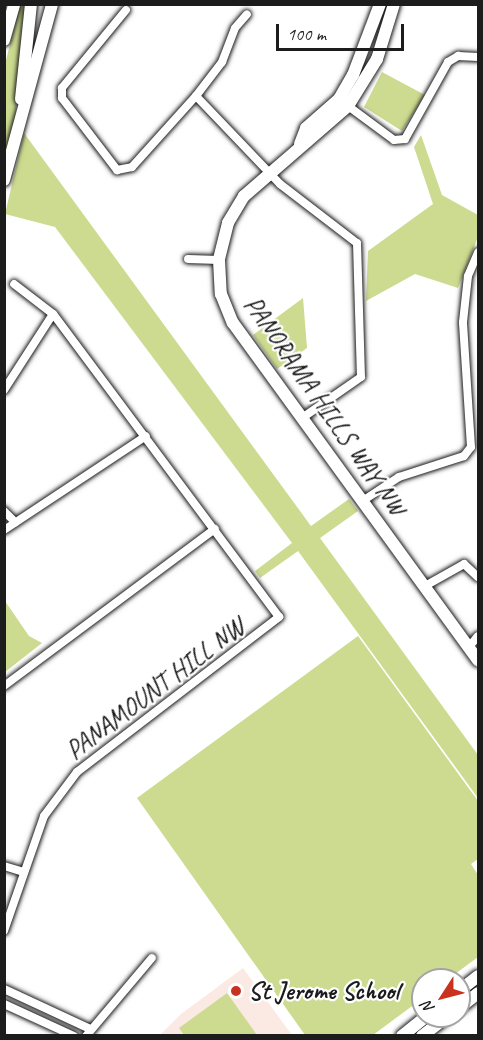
<!DOCTYPE html>
<html>
<head>
<meta charset="utf-8">
<style>
	body { margin:0 }
	#map { position:relative; width:483px; height:1040px; overflow:hidden; background:#fff; font-family:Caveat,sans-serif }
	div>[style] { position:absolute }
	.built>* { inset:0; background:#fbeae4 }
	.green>* { inset:0; background:#ccdb8f }
	.roads { filter:drop-shadow(0 0 2px #1c1c1c) drop-shadow(0 0 2px #1c1c1c) }
	.street>* { height:8px; margin:-4px; padding:0 4px; transform-origin:4px; border-radius:4px; background:#fff }
	.secondary>* { height:12px; margin:-6px; padding:0 6px; transform-origin:6px; border-radius:6px; background:#fff }
	.dots>* { width:16px; height:16px; translate:-50% -50%; box-sizing:border-box; border:3px solid #fff; border-radius:50% }
	span { translate:-50% -50%; white-space:nowrap; text-align:center; line-height:1.15; -webkit-text-stroke:4.5px #fff; paint-order:stroke }
	.street-label { font-size:26px; color:#1c1c1c }
	.poi-label { font-size:26px; color:#1c1c1c; font-weight:700 }
	.left { translate:0 -50%; text-align:left }
	.frame { position:absolute; inset:0; border:6px solid #1c1c1c; pointer-events:none }
	.north { position:absolute; left:411px; top:968px; width:60px; height:60px; box-sizing:border-box; background:#fff; border:2px solid #a4a4a4; border-radius:50%; rotate:234deg; font-size:16px; font-weight:700; line-height:24px; text-align:center; color:#1c1c1c }
	.north::after { content:''; display:block; margin:auto; width:21px; height:27px; background:#c8321e; clip-path:polygon(50% 0,100% 100%,50% 72%,0 100%) }
	.scale { position:absolute; left:276px; top:24px; width:128px; height:27px; box-sizing:border-box; border:3px solid #1c1c1c; border-top:0; padding-left:8px; font-size:18px; line-height:21px; white-space:nowrap; color:#1c1c1c; -webkit-text-stroke:4px #fff; paint-order:stroke }
</style>
</head>
<body>
<div id="map">
	<div class="built">
		<i style="clip-path:polygon(243px 968px,292px 1035px,159px 1036px,181px 1014px)"></i>
	</div>
	<div class="green">
		<i style="clip-path:polygon(20px 5px,26px 5px,14px 129px,5px 163px,5px 64px)"></i>
		<i style="clip-path:polygon(382px 72px,425px 95px,402px 131px,364px 107px)"></i>
		<i style="clip-path:polygon(24px 133px,311px 526px,349px 499px,358px 511px,320px 538px,478px 755px,478px 798px,298px 551px,260px 578px,255px 571px,292px 543px,55px 227px,5px 214px)"></i>
		<i style="clip-path:polygon(421px 135px,442px 195px,478px 215px,478px 237px,458px 288px,415px 274px,366px 301px,368px 251px,433px 204px,414px 147px)"></i>
		<i style="clip-path:polygon(303px 298px,307px 348px,277px 369px,253px 335px)"></i>
		<i style="clip-path:polygon(5px 601px,29px 636px,42px 643px,5px 672px)"></i>
		<i style="clip-path:polygon(358px 636px,478px 801px,478px 859px,471px 864px,478px 875px,478px 957px,447px 980px,423px 980px,423px 998px,373px 1035px,305px 1035px,137px 798px)"></i>
		<i style="clip-path:polygon(227px 993px,257px 1035px,184px 1035px,179px 1028px)"></i>
	</div>
	<div class="roads">
		<div class="street">
			<i style="left:126px;top:10px;width:101px;rotate:129.4deg"></i>
			<i style="left:62px;top:88px;width:10px;rotate:90deg"></i>
			<i style="left:62px;top:98px;width:91px;rotate:52.6deg"></i>
			<i style="left:117px;top:170px;width:15px;rotate:-11deg"></i>
			<i style="left:132px;top:167px;width:96px;rotate:-48deg"></i>
			<i style="left:196px;top:96px;width:43px;rotate:-52.6deg"></i>
			<i style="left:222px;top:62px;width:36px;rotate:-69deg"></i>
			<i style="left:235px;top:28px;width:18px;rotate:-49deg"></i>
			<i style="left:196px;top:96px;width:122px;rotate:46.3deg"></i>
			<i style="left:280px;top:184px;width:97px;rotate:37.5deg"></i>
			<i style="left:357px;top:243px;width:134px;rotate:88.3deg"></i>
			<i style="left:361px;top:377px;width:72px;rotate:145.2deg"></i>
			<i style="left:344px;top:103px;width:62px;rotate:36.5deg"></i>
			<i style="left:394px;top:140px;width:11px;rotate:-5deg"></i>
			<i style="left:405px;top:139px;width:88px;rotate:-60.8deg"></i>
			<i style="left:448px;top:62px;width:12px;rotate:-31deg"></i>
			<i style="left:458px;top:56px;width:20px;rotate:3deg"></i>
			<i style="left:188px;top:259px;width:31px;rotate:2deg"></i>
			<i style="left:4px;top:390px;width:90px;rotate:-57.2deg"></i>
			<i style="left:364px;top:500px;width:42px;rotate:-33.3deg"></i>
			<i style="left:399px;top:477px;width:68px;rotate:-17.9deg"></i>
			<i style="left:464px;top:456px;width:11px;rotate:-52deg"></i>
			<i style="left:471px;top:447px;width:125px;rotate:-93.7deg"></i>
			<i style="left:463px;top:322px;width:46px;rotate:-83.8deg"></i>
			<i style="left:468px;top:276px;width:26px;rotate:-67deg"></i>
			<i style="left:4px;top:511px;width:16px;rotate:45deg"></i>
			<i style="left:4px;top:530px;width:170px;rotate:-33.5deg"></i>
			<i style="left:425px;top:586px;width:45px;rotate:-29.4deg"></i>
			<i style="left:464px;top:564px;width:19px;rotate:43deg"></i>
			<i style="left:469px;top:647px;width:14px;rotate:-51deg"></i>
			<i style="left:4px;top:686px;width:263px;rotate:-36.7deg"></i>
			<i style="left:4px;top:866px;width:21px;rotate:17deg"></i>
			<i style="left:4px;top:931px;width:122px;rotate:-70.8deg"></i>
			<i style="left:44px;top:816px;width:55px;rotate:-53.1deg"></i>
			<i style="left:77px;top:772px;width:255px;rotate:-37.5deg"></i>
			<i style="left:279px;top:617px;width:378px;rotate:-126.7deg"></i>
			<i style="left:53px;top:314px;width:49px;rotate:-142.4deg"></i>
			<i style="left:4px;top:989px;width:95px;rotate:24.9deg"></i>
			<i style="left:4px;top:1004px;width:77px;rotate:24.6deg"></i>
			<i style="left:86px;top:1036px;width:102px;rotate:-49.8deg"></i>
		</div>
		<div class="secondary">
			<i style="left:394px;top:4px;width:58px;rotate:107.2deg"></i>
			<i style="left:377px;top:59px;width:55px;rotate:121.7deg"></i>
			<i style="left:348px;top:106px;width:138px;rotate:139.1deg"></i>
			<i style="left:244px;top:196px;width:31px;rotate:121deg"></i>
			<i style="left:228px;top:223px;width:38px;rotate:104deg"></i>
			<i style="left:219px;top:260px;width:34px;rotate:87deg"></i>
			<i style="left:221px;top:294px;width:31px;rotate:68deg"></i>
			<i style="left:233px;top:323px;width:417px;rotate:54deg"></i>
			<i style="left:4px;top:40px;width:37px;rotate:-74deg"></i>
			<i style="left:21px;top:99px;width:96px;rotate:-84deg"></i>
			<i style="left:300px;top:144px;width:17px;rotate:-69deg"></i>
			<i style="left:306px;top:128px;width:44px;rotate:-41.3deg"></i>
			<i style="left:339px;top:99px;width:28px;rotate:-60deg"></i>
			<i style="left:353px;top:75px;width:76px;rotate:-69.2deg"></i>
			<i style="left:4px;top:180px;width:182px;rotate:-74.7deg"></i>
			<i style="left:459px;top:991px;width:24px;rotate:-38deg"></i>
			<i style="left:459px;top:1008px;width:24px;rotate:-38deg"></i>
			<i style="left:402px;top:1036px;width:32px;rotate:-39deg"></i>
			<i style="left:422px;top:1036px;width:33px;rotate:-38deg"></i>
		</div>
	</div>
	<div class="dots">
		<i style="left:236px;top:991px;background:#c8321e"></i>
	</div>
	<div class="street-label">
		<span style="left:325px;top:406px;rotate:55deg">PANORAMA HILLS WAY NW</span>
		<span style="left:155px;top:689px;rotate:-37deg">PANAMOUNT HILL NW</span>
	</div>
	<div class="poi-label">
		<span class="left" style="left:248px;top:991px">St Jerome School</span>
	</div>
	<div class="frame"></div>
	<div class="north">N</div>
	<div class="scale">100 m</div>
</div>
</body>
</html>
